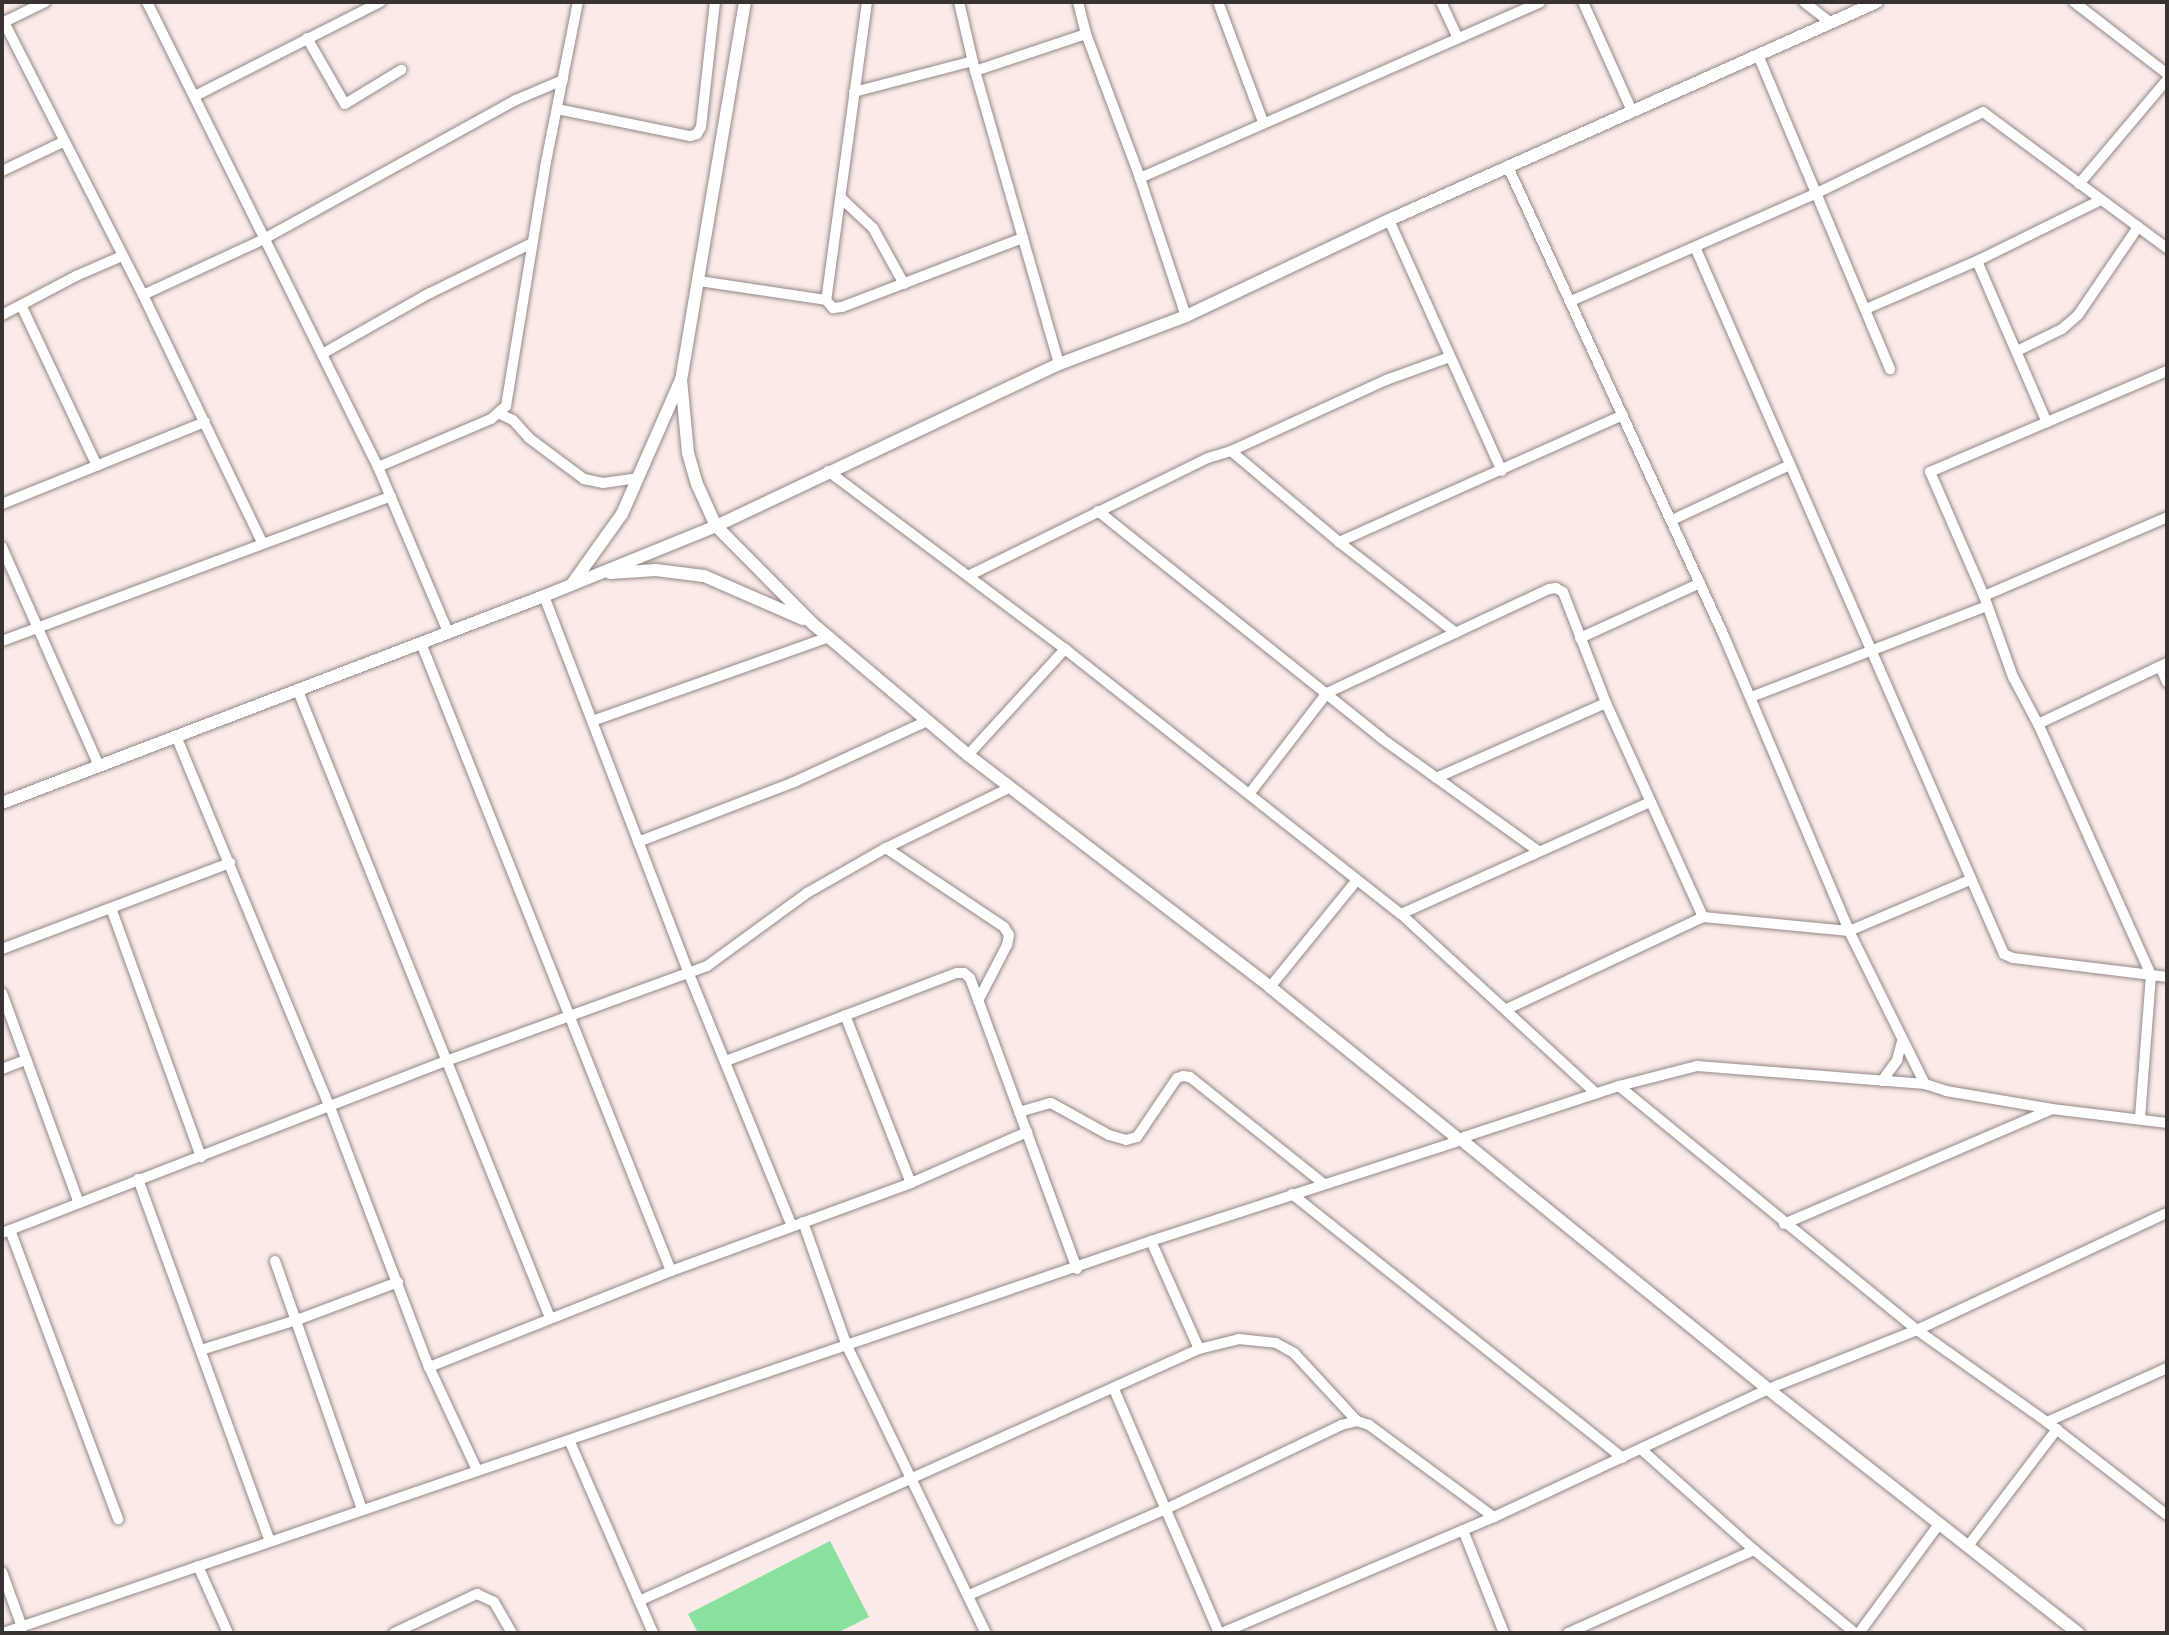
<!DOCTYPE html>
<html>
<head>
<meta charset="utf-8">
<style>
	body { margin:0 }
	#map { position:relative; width:2169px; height:1635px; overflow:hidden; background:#faeae8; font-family:"Fira Sans Condensed",sans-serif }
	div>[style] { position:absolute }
	.green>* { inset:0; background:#8ae09d }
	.roads { filter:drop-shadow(0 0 2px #958785) drop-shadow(0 0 2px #958785) }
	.minor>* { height:10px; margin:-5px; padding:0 5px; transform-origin:5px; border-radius:5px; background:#fff }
	.tertiary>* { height:12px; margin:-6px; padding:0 6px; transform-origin:6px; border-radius:6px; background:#fff }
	span { translate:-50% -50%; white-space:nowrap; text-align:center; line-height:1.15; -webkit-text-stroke:7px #fff; paint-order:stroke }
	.frame { position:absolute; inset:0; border:4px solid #383231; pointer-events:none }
</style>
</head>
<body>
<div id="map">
	<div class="green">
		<i style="clip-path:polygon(830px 1541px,869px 1617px,837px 1633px,698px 1633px,688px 1614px)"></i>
	</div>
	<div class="roads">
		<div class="minor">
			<i style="left:147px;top:2px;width:519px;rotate:63.58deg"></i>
			<i style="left:378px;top:467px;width:179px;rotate:67deg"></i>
			<i style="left:867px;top:2px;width:301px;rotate:97.8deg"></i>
			<i style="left:826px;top:300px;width:11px;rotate:49deg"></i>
			<i style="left:833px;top:308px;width:9px;rotate:-6deg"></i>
			<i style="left:842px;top:307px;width:194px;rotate:-20.9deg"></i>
			<i style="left:959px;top:2px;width:71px;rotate:76.9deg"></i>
			<i style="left:975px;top:71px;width:305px;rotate:74deg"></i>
			<i style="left:1078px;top:2px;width:33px;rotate:76deg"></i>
			<i style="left:1086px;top:34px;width:154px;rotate:69.4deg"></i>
			<i style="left:1140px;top:178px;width:145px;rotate:71.6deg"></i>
			<i style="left:1218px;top:2px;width:128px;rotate:69.4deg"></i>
			<i style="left:1441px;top:2px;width:38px;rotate:65deg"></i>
			<i style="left:1583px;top:2px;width:120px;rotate:65.8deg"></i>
			<i style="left:1804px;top:2px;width:34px;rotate:38deg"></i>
			<i style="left:2074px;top:2px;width:118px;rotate:37.7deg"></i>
			<i style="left:4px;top:22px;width:306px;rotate:63deg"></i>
			<i style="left:143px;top:295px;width:274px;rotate:64.3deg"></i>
			<i style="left:2px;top:23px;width:48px;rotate:-26deg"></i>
			<i style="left:307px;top:38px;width:76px;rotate:60.1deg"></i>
			<i style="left:345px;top:104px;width:66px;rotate:-31.3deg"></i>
			<i style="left:1758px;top:55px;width:341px;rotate:67.2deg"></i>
			<i style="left:975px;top:71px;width:117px;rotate:-18.4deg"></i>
			<i style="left:854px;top:92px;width:123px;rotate:-14.6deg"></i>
			<i style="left:195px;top:96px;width:208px;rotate:-26.9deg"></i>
			<i style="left:557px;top:109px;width:136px;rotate:11.5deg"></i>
			<i style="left:690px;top:136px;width:7px;rotate:-16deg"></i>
			<i style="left:697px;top:134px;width:8px;rotate:-60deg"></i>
			<i style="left:701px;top:127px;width:126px;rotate:-83.6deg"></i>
			<i style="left:1508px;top:167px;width:516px;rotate:65.27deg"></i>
			<i style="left:1724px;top:636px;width:320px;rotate:67deg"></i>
			<i style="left:1849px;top:931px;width:171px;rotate:63.6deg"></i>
			<i style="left:2px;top:171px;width:68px;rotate:-25.4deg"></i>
			<i style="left:1140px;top:178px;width:437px;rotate:-23.7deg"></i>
			<i style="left:2079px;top:184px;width:136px;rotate:-49.8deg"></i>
			<i style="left:841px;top:198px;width:44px;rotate:43.2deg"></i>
			<i style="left:873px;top:228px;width:64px;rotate:61deg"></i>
			<i style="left:1389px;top:220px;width:275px;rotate:65.8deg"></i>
			<i style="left:1695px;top:247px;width:772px;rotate:66.39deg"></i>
			<i style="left:2004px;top:954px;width:10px;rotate:24deg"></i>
			<i style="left:2013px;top:958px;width:155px;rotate:7deg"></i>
			<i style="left:1977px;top:261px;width:176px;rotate:66.6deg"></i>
			<i style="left:699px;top:281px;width:128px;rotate:8.5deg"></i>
			<i style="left:143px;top:295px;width:133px;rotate:-24.8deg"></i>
			<i style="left:264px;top:239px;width:288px;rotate:-28.9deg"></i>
			<i style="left:516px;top:100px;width:51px;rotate:-23.1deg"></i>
			<i style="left:1571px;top:301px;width:269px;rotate:-23.7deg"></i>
			<i style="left:1817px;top:193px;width:185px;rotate:-26deg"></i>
			<i style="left:1983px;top:112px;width:229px;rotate:36.5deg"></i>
			<i style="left:21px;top:305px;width:178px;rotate:64.7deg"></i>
			<i style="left:1866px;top:309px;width:121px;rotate:-23.4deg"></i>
			<i style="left:1977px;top:261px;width:138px;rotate:-26.2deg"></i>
			<i style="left:2px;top:315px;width:84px;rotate:-27.8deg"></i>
			<i style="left:76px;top:276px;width:50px;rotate:-23.5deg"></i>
			<i style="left:2017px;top:351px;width:50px;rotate:-26.1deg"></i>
			<i style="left:2062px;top:329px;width:21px;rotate:-41deg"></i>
			<i style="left:2078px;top:315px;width:107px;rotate:-55.7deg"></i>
			<i style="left:322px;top:354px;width:124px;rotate:-29.5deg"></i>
			<i style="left:430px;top:293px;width:114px;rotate:-26.1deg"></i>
			<i style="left:500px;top:414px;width:14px;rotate:25deg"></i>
			<i style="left:513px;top:420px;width:24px;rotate:48deg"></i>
			<i style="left:529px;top:438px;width:69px;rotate:36.7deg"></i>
			<i style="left:584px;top:479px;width:19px;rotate:12deg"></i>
			<i style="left:603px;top:483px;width:35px;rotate:-8deg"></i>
			<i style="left:1231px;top:451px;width:141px;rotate:40.1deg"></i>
			<i style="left:1339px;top:542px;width:148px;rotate:37.9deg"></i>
			<i style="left:378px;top:467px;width:123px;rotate:-23deg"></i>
			<i style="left:491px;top:419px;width:20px;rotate:-41deg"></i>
			<i style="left:506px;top:406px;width:242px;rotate:-80.7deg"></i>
			<i style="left:545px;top:167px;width:168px;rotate:-78.7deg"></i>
			<i style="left:828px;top:471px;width:296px;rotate:36.9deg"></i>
			<i style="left:1065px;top:649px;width:428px;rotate:38.3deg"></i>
			<i style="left:1401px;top:914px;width:265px;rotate:42.6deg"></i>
			<i style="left:2px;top:504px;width:219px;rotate:-22deg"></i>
			<i style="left:1098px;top:511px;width:363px;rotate:38.7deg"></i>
			<i style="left:1381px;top:738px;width:193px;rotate:35.7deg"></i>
			<i style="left:1672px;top:520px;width:130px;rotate:-25deg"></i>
			<i style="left:1339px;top:542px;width:311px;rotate:-24.1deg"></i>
			<i style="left:2px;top:547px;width:240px;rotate:66.1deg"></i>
			<i style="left:968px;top:576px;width:267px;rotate:-26.2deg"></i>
			<i style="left:1208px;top:458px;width:24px;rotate:-17deg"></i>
			<i style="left:1231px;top:451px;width:170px;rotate:-24.6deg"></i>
			<i style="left:1386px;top:380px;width:68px;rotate:-19.8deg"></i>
			<i style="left:544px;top:596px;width:405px;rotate:69deg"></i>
			<i style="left:689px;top:974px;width:272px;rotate:67.8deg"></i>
			<i style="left:1984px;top:596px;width:199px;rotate:-23.3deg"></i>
			<i style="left:1580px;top:638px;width:132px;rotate:-24.6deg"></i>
			<i style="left:2px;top:641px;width:415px;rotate:-20.4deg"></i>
			<i style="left:421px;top:643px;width:676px;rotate:68.29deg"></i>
			<i style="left:2160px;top:667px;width:17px;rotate:65deg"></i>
			<i style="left:298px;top:691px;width:676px;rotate:68.1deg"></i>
			<i style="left:1751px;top:697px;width:253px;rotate:-21.1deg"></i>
			<i style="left:592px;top:721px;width:251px;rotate:-19.5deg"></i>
			<i style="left:2038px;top:724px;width:143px;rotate:-25.3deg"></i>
			<i style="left:176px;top:736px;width:402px;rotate:67.5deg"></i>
			<i style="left:330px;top:1107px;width:278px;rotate:69.2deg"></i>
			<i style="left:429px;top:1367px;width:114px;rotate:65deg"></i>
			<i style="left:968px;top:755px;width:144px;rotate:-47.5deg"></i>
			<i style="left:1436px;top:778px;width:186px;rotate:-23.8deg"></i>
			<i style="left:1250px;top:793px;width:126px;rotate:-52.4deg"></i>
			<i style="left:1327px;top:693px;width:245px;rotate:-25.1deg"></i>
			<i style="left:1549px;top:589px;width:7px;rotate:-8deg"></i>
			<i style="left:1556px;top:588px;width:8px;rotate:30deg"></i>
			<i style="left:1563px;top:592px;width:119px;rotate:68.8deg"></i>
			<i style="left:1606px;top:703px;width:235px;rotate:65.6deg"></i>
			<i style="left:638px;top:842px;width:167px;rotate:-21deg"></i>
			<i style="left:794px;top:782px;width:146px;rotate:-24.6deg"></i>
			<i style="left:886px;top:848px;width:142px;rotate:33.8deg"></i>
			<i style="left:1004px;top:927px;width:9px;rotate:58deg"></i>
			<i style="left:1009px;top:935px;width:10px;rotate:101deg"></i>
			<i style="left:1007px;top:945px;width:63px;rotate:117.4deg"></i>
			<i style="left:111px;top:908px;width:265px;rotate:70.1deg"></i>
			<i style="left:1401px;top:914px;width:273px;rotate:-24.2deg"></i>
			<i style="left:2px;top:949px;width:244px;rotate:-20.7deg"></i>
			<i style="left:1270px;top:987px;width:138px;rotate:-50.9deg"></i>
			<i style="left:2px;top:993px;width:221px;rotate:69.9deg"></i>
			<i style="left:1507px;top:1009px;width:217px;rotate:-25.1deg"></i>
			<i style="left:1703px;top:917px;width:147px;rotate:5.5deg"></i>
			<i style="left:1849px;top:931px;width:131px;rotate:-22.9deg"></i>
			<i style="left:845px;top:1015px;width:180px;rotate:68.6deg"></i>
			<i style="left:726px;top:1061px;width:247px;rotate:-20.9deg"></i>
			<i style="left:957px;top:973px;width:7px"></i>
			<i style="left:964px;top:973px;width:8px;rotate:40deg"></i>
			<i style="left:970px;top:978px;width:310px;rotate:69.8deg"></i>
			<i style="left:2px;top:1069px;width:26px;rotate:-21deg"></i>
			<i style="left:1882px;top:1081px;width:26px;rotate:-54deg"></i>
			<i style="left:1897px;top:1060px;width:20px;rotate:-75deg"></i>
			<i style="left:1619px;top:1086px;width:385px;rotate:39.3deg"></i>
			<i style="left:1917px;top:1330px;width:159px;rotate:35.3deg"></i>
			<i style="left:2047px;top:1422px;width:152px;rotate:37.8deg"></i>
			<i style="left:1019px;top:1112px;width:33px;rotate:-16deg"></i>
			<i style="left:1051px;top:1103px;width:66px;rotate:28.9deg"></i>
			<i style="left:1109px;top:1135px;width:18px;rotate:16deg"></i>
			<i style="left:1126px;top:1140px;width:11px;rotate:-15deg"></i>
			<i style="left:1137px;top:1137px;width:71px;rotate:-55.9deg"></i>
			<i style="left:1177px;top:1078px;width:6px;rotate:-18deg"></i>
			<i style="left:1183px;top:1076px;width:7px;rotate:8deg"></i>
			<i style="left:1190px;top:1077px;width:171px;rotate:38.6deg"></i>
			<i style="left:2140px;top:1118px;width:143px;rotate:-85.6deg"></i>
			<i style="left:2151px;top:975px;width:275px;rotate:-114.2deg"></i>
			<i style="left:2038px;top:724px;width:53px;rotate:-118deg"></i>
			<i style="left:2013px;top:677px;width:86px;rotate:-109.7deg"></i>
			<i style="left:1984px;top:596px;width:135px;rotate:-113.5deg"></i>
			<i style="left:1930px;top:472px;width:258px;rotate:-23.1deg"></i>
			<i style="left:1464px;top:1137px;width:163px;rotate:-18.2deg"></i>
			<i style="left:1619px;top:1086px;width:81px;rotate:-14.4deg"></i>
			<i style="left:1697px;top:1066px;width:229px;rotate:4.5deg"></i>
			<i style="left:1925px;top:1084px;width:22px;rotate:18deg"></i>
			<i style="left:1946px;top:1091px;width:108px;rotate:9.6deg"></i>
			<i style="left:2052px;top:1109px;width:116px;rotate:6.9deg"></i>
			<i style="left:138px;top:1179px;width:385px;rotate:70deg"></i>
			<i style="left:1292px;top:1194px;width:423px;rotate:38.6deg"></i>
			<i style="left:803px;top:1222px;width:132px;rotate:70.5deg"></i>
			<i style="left:847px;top:1346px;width:319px;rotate:64.2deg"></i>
			<i style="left:1784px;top:1224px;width:289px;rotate:-23.2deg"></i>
			<i style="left:10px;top:1230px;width:309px;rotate:69.5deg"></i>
			<i style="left:2px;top:1233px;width:476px;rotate:-21.2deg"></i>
			<i style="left:446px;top:1061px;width:278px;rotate:-20deg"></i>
			<i style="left:707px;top:966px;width:124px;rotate:-36.1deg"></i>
			<i style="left:807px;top:893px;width:91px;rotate:-29.7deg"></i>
			<i style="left:886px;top:848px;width:139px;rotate:-26deg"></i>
			<i style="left:1151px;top:1241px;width:118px;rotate:66deg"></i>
			<i style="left:275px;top:1261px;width:263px;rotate:70.7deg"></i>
			<i style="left:201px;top:1350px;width:101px;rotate:-17.4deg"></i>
			<i style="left:297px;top:1320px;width:108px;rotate:-20.6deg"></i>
			<i style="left:429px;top:1367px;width:260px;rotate:-21.6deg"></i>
			<i style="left:671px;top:1271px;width:256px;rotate:-20.1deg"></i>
			<i style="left:911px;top:1183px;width:127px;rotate:-23.7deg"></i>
			<i style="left:1114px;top:1389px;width:266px;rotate:66.7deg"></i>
			<i style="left:2047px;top:1422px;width:132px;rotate:-24.2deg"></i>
			<i style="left:570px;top:1442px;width:208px;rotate:66.5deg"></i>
			<i style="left:1641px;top:1449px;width:152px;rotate:41.8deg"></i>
			<i style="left:1754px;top:1550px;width:131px;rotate:39.4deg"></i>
			<i style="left:1463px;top:1530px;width:111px;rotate:68.3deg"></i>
			<i style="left:1968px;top:1546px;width:147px;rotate:-52.7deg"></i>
			<i style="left:198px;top:1566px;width:73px;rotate:65.9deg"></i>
			<i style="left:2px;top:1572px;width:59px;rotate:70deg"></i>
			<i style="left:969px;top:1595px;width:215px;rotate:-23.6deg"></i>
			<i style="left:1166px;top:1509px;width:194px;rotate:-25.6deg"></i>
			<i style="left:1341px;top:1425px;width:16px;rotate:-14deg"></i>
			<i style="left:639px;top:1601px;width:614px;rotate:-24.23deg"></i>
			<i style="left:1199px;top:1349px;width:41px;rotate:-14deg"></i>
			<i style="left:1239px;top:1339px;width:37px;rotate:6deg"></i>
			<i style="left:1276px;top:1343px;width:21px;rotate:29deg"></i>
			<i style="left:1294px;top:1353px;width:93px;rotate:47.2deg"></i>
			<i style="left:1357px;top:1421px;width:13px;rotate:18deg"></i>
			<i style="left:1369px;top:1425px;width:155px;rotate:36.4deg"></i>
			<i style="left:3px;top:1633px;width:1213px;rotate:-18.85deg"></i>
			<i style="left:1151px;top:1241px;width:321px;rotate:-18deg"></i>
			<i style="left:394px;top:1633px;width:92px;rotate:-25.2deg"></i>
			<i style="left:477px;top:1594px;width:19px;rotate:25deg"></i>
			<i style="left:494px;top:1602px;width:36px;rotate:60deg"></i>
			<i style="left:1222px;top:1633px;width:296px;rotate:-23.1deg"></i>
			<i style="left:1494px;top:1517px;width:302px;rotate:-25deg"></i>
			<i style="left:1768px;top:1389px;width:160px;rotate:-21.6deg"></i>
			<i style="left:1917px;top:1330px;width:276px;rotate:-25.1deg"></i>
			<i style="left:1568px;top:1633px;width:204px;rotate:-24deg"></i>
			<i style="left:1859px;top:1633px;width:135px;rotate:-53.7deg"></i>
		</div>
		<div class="tertiary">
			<i style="left:745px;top:2px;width:382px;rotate:99.6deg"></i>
			<i style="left:681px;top:379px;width:74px;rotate:84.6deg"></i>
			<i style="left:688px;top:453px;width:32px;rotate:74deg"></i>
			<i style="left:697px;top:484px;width:46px;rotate:65.7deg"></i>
			<i style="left:716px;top:526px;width:138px;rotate:45.3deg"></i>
			<i style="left:813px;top:624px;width:203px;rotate:40.2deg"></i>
			<i style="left:968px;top:755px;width:381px;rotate:37.5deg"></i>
			<i style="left:1270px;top:987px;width:239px;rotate:38.9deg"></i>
			<i style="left:610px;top:573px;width:46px;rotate:-3.7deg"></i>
			<i style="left:656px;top:570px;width:48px;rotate:7.1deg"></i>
			<i style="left:704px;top:576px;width:108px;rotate:23.5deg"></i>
			<i style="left:572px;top:584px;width:86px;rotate:-54.5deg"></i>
			<i style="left:622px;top:514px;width:144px;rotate:-66.3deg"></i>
			<i style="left:2px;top:803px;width:580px;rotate:-20.9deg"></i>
			<i style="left:544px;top:596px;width:186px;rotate:-22.1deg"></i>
			<i style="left:716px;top:526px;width:379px;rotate:-25.3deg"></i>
			<i style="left:1059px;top:364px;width:136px;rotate:-20.7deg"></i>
			<i style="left:1186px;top:316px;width:225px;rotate:-25.3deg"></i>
			<i style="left:1389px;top:220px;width:534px;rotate:-24.07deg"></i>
			<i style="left:1464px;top:1142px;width:392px;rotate:39.1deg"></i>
			<i style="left:1768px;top:1389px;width:395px;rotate:38.2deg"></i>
		</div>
	</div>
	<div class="frame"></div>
</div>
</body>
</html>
